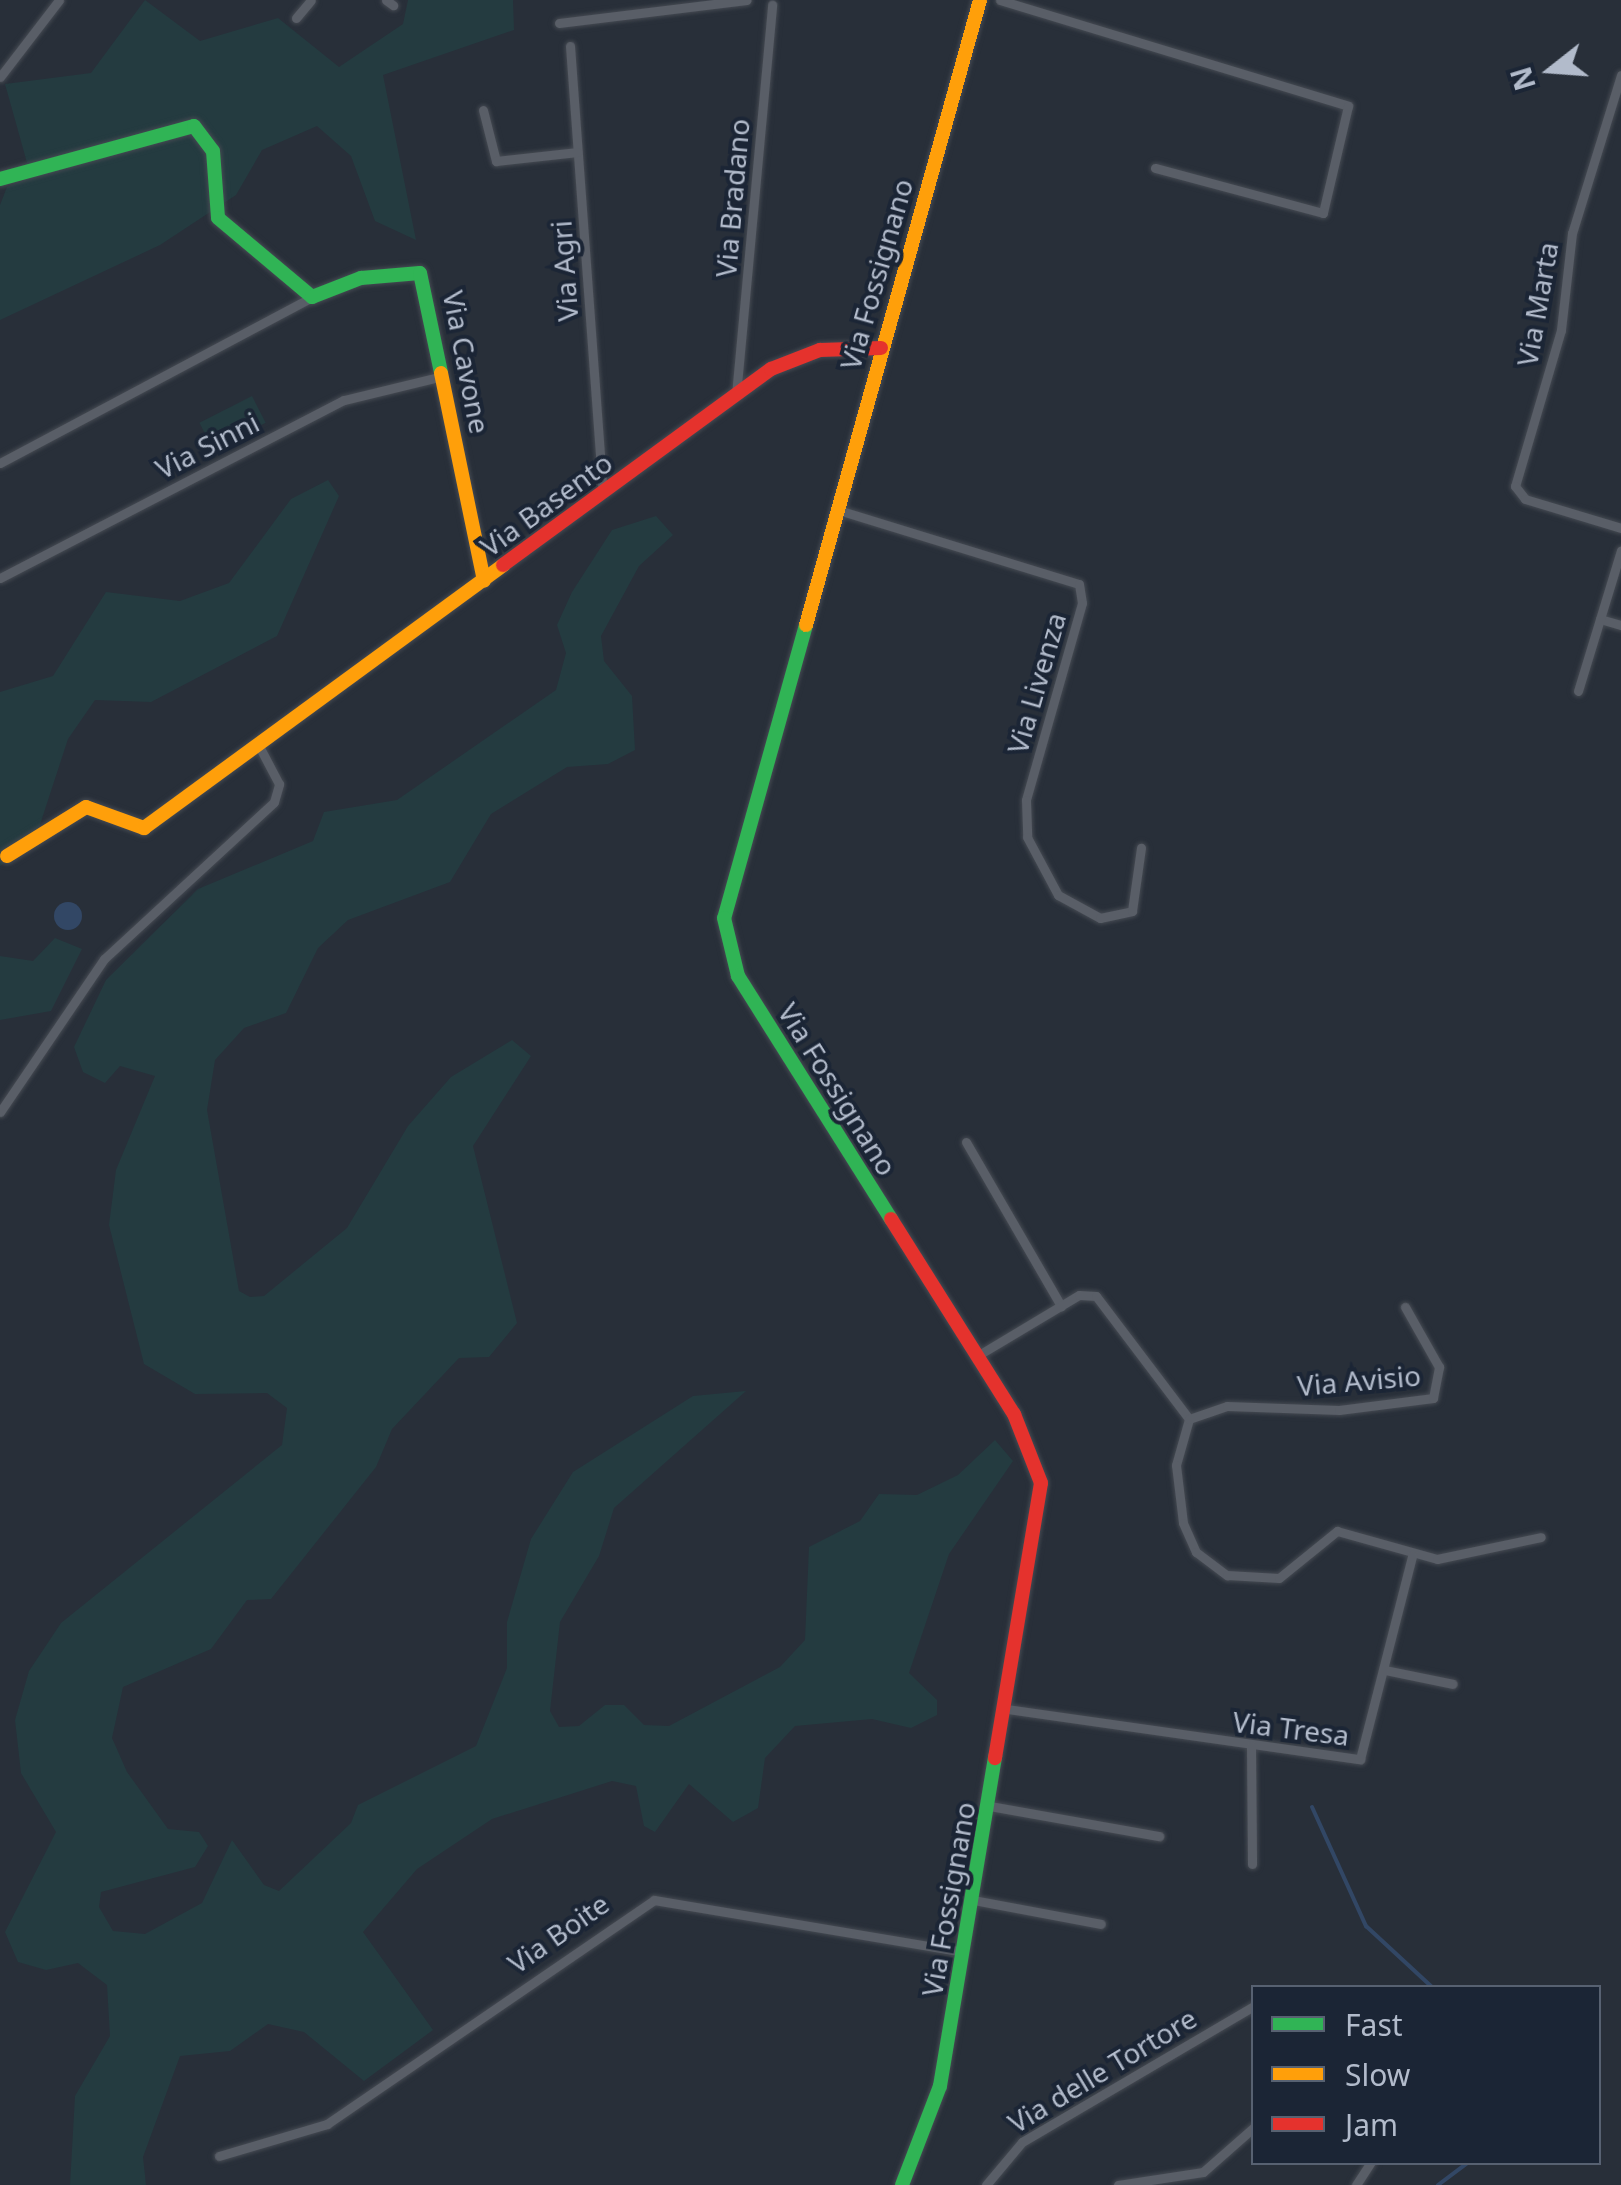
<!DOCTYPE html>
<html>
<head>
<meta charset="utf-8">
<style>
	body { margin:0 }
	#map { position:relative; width:1621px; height:2185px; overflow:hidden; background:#282f39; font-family:"Noto Sans",sans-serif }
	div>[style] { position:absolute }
	.green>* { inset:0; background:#243b40; transform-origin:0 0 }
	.water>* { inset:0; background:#324765 }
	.round { border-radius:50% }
	.stream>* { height:4px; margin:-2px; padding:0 2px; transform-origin:2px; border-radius:2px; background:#324765 }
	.roads { filter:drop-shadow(0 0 2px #454a52) drop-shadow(0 0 2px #454a52) }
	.street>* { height:9px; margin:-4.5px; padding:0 4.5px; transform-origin:4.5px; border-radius:4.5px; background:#595e67 }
	.fast>* { height:14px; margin:-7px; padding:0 7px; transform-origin:7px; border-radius:7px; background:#30b455 }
	.slow>* { height:14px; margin:-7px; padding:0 7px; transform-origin:7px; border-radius:7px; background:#ff9f0a }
	.jam>* { height:14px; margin:-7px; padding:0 7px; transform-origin:7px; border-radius:7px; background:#e5322d }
	span { translate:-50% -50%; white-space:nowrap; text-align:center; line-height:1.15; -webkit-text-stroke:8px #1b2535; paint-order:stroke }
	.street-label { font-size:28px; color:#b2bbcb }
	.legend { position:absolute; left:1251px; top:1985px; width:350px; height:180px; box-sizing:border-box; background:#1b2535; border:2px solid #576171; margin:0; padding:12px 18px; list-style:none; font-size:30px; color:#b2bbcb }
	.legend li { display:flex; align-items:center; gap:20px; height:50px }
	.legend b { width:50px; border:2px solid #576171 }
	.north { position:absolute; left:1501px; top:20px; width:100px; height:100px; -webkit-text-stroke:8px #1b2535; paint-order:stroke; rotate:253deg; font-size:28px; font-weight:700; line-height:40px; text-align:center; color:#b2bbcb }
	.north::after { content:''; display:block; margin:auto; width:35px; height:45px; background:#b2bbcb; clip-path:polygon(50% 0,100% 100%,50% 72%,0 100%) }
</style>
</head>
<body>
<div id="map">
	<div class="green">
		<i style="clip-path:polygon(145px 0,200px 41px,278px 18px,339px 67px,403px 24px,408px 0,513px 0,514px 30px,383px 75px,416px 240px,375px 221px,351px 156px,317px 126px,262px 150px,236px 195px,160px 245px,0 320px,0 205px,7px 187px,31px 177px,5px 84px,91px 73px)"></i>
		<i style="left:252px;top:396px;width:30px;height:59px;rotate:63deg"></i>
		<i style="clip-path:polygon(328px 480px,339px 496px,277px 636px,151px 702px,95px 700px,68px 739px,34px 843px,0 866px,0 692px,53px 676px,106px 592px,180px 601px,229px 583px,291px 499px)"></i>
		<i style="clip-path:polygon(656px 516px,673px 535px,639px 566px,601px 636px,604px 661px,632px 696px,635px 750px,608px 764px,567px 767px,491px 814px,450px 882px,348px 920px,318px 948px,286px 1013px,244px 1028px,215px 1060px,207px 1110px,239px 1291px,250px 1297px,264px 1296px,347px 1228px,408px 1126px,451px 1077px,512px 1040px,531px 1056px,473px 1146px,517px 1323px,489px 1357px,459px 1358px,392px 1429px,376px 1467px,271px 1599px,247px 1600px,211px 1649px,123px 1687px,112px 1738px,127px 1772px,168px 1829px,199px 1832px,208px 1846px,195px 1867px,101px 1892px,99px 1907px,113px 1931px,145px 1934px,202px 1903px,232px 1840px,264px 1885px,279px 1891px,351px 1823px,358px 1805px,476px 1746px,507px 1668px,507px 1622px,531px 1539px,573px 1472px,693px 1396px,746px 1391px,614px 1508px,599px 1556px,560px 1622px,550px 1711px,559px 1727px,579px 1726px,605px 1705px,624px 1705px,644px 1725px,669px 1726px,780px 1667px,805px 1640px,809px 1547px,860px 1521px,879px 1494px,917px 1495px,958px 1475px,995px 1440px,1013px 1461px,949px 1554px,909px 1673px,937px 1700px,937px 1715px,911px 1728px,872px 1719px,795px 1726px,765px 1758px,758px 1808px,733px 1822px,689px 1784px,655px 1832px,644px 1826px,636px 1786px,612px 1781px,492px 1819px,417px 1869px,363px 1932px,433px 2030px,364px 2081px,304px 2032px,268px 2024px,230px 2051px,180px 2056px,143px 2157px,146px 2185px,70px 2185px,75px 2096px,110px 2036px,107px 1985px,78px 1963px,46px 1970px,18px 1962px,5px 1932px,56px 1832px,21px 1773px,15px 1720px,29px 1671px,61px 1623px,282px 1445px,287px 1408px,267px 1393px,195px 1394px,144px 1364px,109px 1225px,116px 1170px,155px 1076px,120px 1066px,105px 1083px,83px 1072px,74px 1047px,106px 980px,198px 889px,313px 841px,324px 812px,397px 800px,556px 690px,566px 653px,557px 625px,572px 592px,612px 530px)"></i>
		<i style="clip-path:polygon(55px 938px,82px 949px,51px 1011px,0 1020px,0 956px,33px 961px)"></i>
	</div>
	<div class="water">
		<i class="round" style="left:54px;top:902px;width:28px;height:28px"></i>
	</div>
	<div class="stream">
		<i style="left:1312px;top:1807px;width:131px;rotate:65.6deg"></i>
		<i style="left:1366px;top:1926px;width:91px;rotate:42.8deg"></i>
		<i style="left:1438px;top:2185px;width:39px;rotate:-37deg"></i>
	</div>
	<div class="roads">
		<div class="street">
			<i style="left:386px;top:0;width:9px;rotate:36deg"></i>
			<i style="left:1000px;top:0;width:364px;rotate:16.9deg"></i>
			<i style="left:1348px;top:106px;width:110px;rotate:103.2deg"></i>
			<i style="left:1323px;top:213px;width:174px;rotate:-165deg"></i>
			<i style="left:296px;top:18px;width:23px;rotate:-50deg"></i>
			<i style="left:559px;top:23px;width:189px;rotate:-7deg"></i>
			<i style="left:570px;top:46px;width:448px;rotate:85.8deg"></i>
			<i style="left:1621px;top:75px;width:165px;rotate:107.2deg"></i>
			<i style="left:1572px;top:233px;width:98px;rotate:96.5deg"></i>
			<i style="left:1561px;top:330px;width:163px;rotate:106.4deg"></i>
			<i style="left:1515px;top:486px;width:16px;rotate:52deg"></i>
			<i style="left:1525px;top:499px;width:100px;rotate:16.8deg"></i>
			<i style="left:0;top:77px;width:97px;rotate:-52.5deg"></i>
			<i style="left:483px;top:110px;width:53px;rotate:75.7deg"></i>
			<i style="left:496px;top:161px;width:82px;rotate:-6.3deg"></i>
			<i style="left:736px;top:395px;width:392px;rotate:-84.7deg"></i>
			<i style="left:0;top:463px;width:353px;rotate:-28deg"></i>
			<i style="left:835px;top:509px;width:255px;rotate:17.1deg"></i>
			<i style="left:1079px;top:584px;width:19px;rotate:81deg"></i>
			<i style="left:1082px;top:603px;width:205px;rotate:105.9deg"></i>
			<i style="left:1026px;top:800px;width:37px;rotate:88deg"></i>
			<i style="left:1027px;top:837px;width:66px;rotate:61.9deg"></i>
			<i style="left:1058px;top:895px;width:48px;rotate:28.7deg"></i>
			<i style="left:1100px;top:918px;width:33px;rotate:-12deg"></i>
			<i style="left:1132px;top:911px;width:64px;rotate:-81.9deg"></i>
			<i style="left:0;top:578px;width:387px;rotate:-27.4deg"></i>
			<i style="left:344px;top:400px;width:102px;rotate:-13.6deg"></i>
			<i style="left:1600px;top:619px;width:22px;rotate:16deg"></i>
			<i style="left:1578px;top:691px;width:147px;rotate:-73deg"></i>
			<i style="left:0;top:1112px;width:185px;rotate:-55.8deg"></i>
			<i style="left:104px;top:959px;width:231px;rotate:-42.7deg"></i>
			<i style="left:274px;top:802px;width:19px;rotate:-74deg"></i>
			<i style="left:279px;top:784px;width:43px;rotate:-117.8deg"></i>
			<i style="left:966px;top:1142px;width:190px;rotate:59.9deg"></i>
			<i style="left:977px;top:1356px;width:119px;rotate:-30.9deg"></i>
			<i style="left:1079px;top:1295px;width:17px;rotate:3deg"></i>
			<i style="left:1096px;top:1296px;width:154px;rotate:52.9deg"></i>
			<i style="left:1189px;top:1419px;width:48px;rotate:105.8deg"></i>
			<i style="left:1176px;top:1465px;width:58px;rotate:83.1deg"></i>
			<i style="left:1183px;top:1523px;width:32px;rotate:66deg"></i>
			<i style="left:1196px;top:1552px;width:39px;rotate:37deg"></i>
			<i style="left:1227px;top:1575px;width:52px;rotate:3.3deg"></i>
			<i style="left:1279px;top:1578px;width:75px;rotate:-39deg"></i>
			<i style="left:1337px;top:1531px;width:104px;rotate:15.6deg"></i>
			<i style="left:1437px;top:1559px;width:106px;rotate:-11.9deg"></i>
			<i style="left:1189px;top:1419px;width:40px;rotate:-18.9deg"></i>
			<i style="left:1227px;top:1406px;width:112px;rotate:2deg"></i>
			<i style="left:1339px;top:1410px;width:95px;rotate:-7.3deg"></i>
			<i style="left:1433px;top:1398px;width:32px;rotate:-79deg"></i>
			<i style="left:1439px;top:1367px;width:69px;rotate:-119.5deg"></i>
			<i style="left:1385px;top:1670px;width:69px;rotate:11.6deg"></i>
			<i style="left:1007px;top:1709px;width:357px;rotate:8.1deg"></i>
			<i style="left:1360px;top:1759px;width:210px;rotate:-75.6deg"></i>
			<i style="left:1251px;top:1746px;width:118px;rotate:89.5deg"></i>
			<i style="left:990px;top:1806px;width:172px;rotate:10.1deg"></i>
			<i style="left:973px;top:1900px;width:130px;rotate:10.6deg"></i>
			<i style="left:219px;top:2156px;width:113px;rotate:-16.5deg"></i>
			<i style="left:327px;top:2124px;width:396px;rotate:-34.4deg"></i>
			<i style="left:654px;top:1900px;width:314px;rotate:9.5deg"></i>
			<i style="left:986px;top:2185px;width:56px;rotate:-50.1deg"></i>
			<i style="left:1022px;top:2142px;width:269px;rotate:-30.4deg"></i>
			<i style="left:1118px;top:2185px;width:86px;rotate:-8.7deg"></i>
			<i style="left:1203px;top:2172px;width:68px;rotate:-41.4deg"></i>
			<i style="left:1356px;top:2185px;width:27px;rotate:-57deg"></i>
		</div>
		<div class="fast">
			<i style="left:0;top:179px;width:201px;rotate:-15.3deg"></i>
			<i style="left:194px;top:126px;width:31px;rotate:53deg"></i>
			<i style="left:213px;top:151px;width:67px;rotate:85.7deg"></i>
			<i style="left:218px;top:218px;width:123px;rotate:40deg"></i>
			<i style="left:312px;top:297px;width:53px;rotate:-21.2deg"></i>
			<i style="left:361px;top:278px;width:59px;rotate:-4.8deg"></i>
			<i style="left:420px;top:273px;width:102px;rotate:78.1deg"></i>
			<i style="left:806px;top:625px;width:304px;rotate:105.6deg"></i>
			<i style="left:724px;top:918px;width:60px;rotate:76.4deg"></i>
			<i style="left:738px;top:976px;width:287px;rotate:57.8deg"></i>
			<i style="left:902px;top:2185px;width:106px;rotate:-69deg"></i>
			<i style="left:940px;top:2086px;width:333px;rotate:-80.5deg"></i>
		</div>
		<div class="slow">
			<i style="left:441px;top:373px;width:212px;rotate:78.3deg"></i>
			<i style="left:806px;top:625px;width:649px;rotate:-74.44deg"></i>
			<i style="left:7px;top:856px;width:93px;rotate:-31.8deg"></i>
			<i style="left:86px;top:807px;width:62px;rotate:19.9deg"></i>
			<i style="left:144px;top:828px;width:445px;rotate:-36.2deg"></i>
		</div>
		<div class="jam">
			<i style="left:503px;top:565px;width:332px;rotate:-36.2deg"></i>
			<i style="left:771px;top:369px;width:53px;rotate:-21.2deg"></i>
			<i style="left:820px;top:350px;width:61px;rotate:-1.9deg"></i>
			<i style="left:891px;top:1219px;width:231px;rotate:57.8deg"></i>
			<i style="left:1014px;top:1414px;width:74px;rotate:68.6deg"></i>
			<i style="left:1041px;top:1483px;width:279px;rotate:99.5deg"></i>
		</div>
	</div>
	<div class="street-label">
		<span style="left:732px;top:198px;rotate:-85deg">Via Bradano</span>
		<span style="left:564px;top:271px;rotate:-94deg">Via Agri</span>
		<span style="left:876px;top:274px;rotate:-74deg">Via Fossignano</span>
		<span style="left:1537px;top:304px;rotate:-80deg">Via Marta</span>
		<span style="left:467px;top:362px;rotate:79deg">Via Cavone</span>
		<span style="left:207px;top:445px;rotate:-27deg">Via Sinni</span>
		<span style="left:546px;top:504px;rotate:-36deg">Via Basento</span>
		<span style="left:1036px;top:683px;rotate:-74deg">Via Livenza</span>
		<span style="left:838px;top:1089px;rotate:58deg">Via Fossignano</span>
		<span style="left:1359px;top:1380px;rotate:-5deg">Via Avisio</span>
		<span style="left:1291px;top:1728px;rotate:7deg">Via Tresa</span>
		<span style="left:948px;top:1899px;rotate:-80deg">Via Fossignano</span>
		<span style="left:558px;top:1933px;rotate:-35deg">Via Boite</span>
		<span style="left:1102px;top:2070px;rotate:-31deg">Via delle Tortore</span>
	</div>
	<ul class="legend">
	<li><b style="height:12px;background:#30b455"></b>Fast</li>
	<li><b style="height:12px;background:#ff9f0a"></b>Slow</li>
	<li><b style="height:12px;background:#e5322d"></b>Jam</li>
	</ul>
	<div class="north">N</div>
</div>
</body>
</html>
